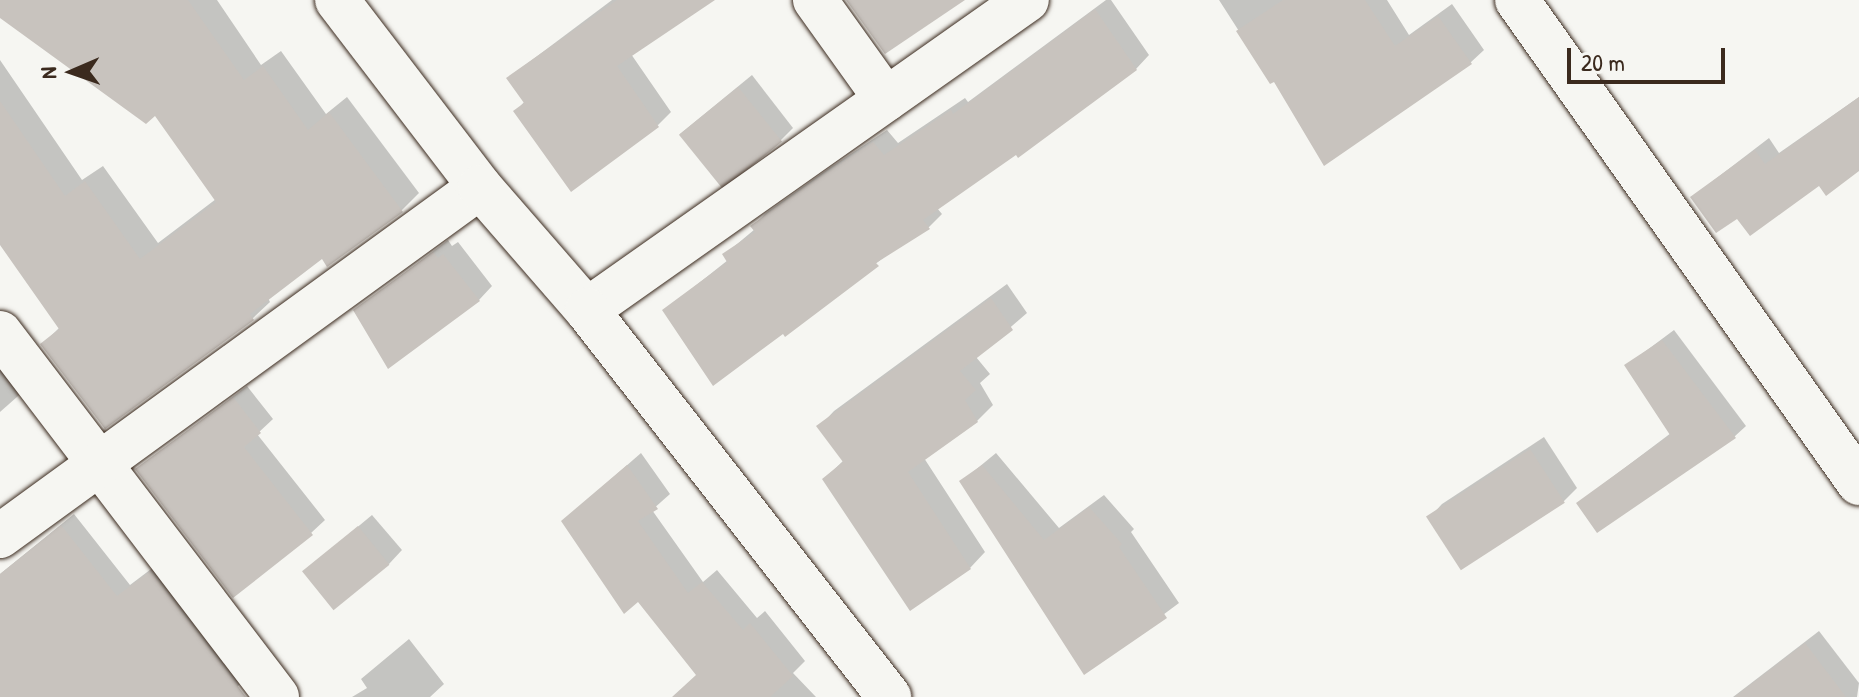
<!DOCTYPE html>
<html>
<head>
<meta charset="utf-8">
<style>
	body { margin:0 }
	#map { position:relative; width:1859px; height:697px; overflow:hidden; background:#f6f6f2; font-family:"Patrick Hand",sans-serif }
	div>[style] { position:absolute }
	.shadow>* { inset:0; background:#0003 }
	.building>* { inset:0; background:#c8c3be; transform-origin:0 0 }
	.roads { filter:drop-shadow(0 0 2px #3b2a1e) drop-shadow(0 0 2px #3b2a1e) }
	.street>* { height:44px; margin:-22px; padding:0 22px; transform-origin:22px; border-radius:22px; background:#f6f6f2 }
	.secondary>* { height:44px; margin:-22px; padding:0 22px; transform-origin:22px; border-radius:22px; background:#f6f6f2 }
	span { translate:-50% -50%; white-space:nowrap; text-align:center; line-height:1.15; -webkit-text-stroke:7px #f6f6f2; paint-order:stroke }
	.north { position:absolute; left:32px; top:32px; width:80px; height:80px; -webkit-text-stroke:6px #f6f6f2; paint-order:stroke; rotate:268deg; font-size:22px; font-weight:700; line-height:32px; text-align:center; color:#3b2a1e }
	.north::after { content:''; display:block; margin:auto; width:28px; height:36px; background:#3b2a1e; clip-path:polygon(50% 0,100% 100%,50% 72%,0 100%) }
	.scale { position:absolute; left:1567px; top:48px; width:158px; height:36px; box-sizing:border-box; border:4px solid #3b2a1e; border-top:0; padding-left:10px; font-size:24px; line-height:28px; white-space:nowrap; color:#3b2a1e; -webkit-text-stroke:6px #f6f6f2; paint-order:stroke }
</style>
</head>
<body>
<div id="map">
	<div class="shadow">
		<i style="clip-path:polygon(0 0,217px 0,261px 65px,281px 51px,326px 114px,347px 97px,419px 193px,402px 210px,328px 264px,323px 256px,268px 298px,270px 302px,253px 318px,43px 344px,60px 327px,0 210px,0 60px,82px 180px,103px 166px,158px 243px,216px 199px,156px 113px,0 15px)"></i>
		<i style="clip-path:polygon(612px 0,684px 0,631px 54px,671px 112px,658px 125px,516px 111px,525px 101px,508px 78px)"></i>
		<i style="clip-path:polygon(1106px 0,1111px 0,1149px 55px,1136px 69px,937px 208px,942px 214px,929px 227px,892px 251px,785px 334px,665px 310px,728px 260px,724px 255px,755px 229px,753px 226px,766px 213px,828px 169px,887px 130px,898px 143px,965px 98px,968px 102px)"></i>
		<i style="clip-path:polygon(1219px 0,1387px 0,1409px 35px,1452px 4px,1484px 50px,1470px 63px,1271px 81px)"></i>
		<i style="clip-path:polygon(752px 75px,793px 128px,780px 141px,680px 134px)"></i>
		<i style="clip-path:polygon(1859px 97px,1859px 170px,1737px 216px,1692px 197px,1769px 138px,1779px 153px)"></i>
		<i style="clip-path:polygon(448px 240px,452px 246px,458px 242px,492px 286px,479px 300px,356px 310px)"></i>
		<i style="clip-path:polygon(1007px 284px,1027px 313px,976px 357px,990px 374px,980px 383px,993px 405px,977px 421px,924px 458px,985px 552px,970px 568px,824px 479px,844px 460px,819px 427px,834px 411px)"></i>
		<i style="clip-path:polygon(1674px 330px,1746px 426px,1734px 437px,1578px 503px,1671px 433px,1627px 365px)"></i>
		<i style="clip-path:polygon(0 357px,26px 389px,0 412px)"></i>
		<i style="clip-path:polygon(247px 386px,273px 419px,257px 434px,325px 520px,311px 533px,137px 469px)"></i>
		<i style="clip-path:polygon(1544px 437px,1577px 488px,1564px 501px,1429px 518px,1442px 504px)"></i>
		<i style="clip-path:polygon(641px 453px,670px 494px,652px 510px,703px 582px,717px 570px,757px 618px,765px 611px,805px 661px,793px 673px,816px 697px,714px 697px,638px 599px,563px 521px)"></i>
		<i style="clip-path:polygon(996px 453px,1059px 528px,1104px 495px,1134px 529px,1131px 532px,1179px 603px,1085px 673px,962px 481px)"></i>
		<i style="clip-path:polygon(74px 514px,130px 585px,163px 560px,250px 675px,226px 697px,0 697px,0 574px)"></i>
		<i style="clip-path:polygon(372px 515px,402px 550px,389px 564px,319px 559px)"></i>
		<i style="clip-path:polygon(1819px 631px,1859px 683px,1857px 697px,1733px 697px)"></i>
		<i style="clip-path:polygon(409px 639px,444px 684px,430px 697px,352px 697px,367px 688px,361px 679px)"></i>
	</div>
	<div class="building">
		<i style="clip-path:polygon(0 0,188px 0,244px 80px,263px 66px,308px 130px,329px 112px,403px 212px,327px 267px,322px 259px,250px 314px,254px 320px,105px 429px,40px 344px,59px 329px,0 245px,0 101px,65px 196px,85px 181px,140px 259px,216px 202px,155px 116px,146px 124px,0 18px)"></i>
		<i style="clip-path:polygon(617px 0,715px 0,617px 66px,659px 127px,571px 192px,513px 111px,524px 103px,506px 78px)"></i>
		<i style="clip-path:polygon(846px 0,965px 0,885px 54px)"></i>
		<i style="clip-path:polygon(1283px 0,1365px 0,1395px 46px,1438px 16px,1472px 64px,1324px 166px,1274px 82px,1270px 84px,1236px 31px)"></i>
		<i style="clip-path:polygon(1095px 9px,1137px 70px,1018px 158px,1016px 155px,923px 220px,930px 229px,876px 263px,879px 266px,785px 337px,783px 334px,713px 386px,662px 310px,727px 262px,722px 254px,755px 232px,750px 226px,813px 182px,873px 142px,884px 155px,951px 110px,953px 114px)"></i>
		<i style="left:738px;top:87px;width:70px;height:76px;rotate:51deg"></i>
		<i style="clip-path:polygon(1859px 97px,1859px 171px,1826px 196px,1819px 186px,1750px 236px,1737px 219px,1716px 233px,1690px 197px,1755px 150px,1765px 164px)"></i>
		<i style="clip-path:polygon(433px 252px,438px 258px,443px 254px,480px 301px,388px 369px,353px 310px)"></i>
		<i style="clip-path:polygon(991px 298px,1013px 330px,960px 371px,976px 390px,965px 400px,978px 422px,908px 472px,971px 569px,910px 611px,822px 479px,843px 462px,816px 426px)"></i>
		<i style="clip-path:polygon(1662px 340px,1736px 438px,1597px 533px,1576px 503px,1670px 435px,1624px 365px)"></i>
		<i style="clip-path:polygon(233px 397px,261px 433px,244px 447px,313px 535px,233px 598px,135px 469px)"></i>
		<i style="left:1530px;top:449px;width:64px;height:124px;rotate:57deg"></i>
		<i style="clip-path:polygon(627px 465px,658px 509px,638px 521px,688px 593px,702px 582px,743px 630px,750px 623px,793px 676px,770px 697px,672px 697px,696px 675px,638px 602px,624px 614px,561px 521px)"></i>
		<i style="clip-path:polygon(982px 465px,1044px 540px,1089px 507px,1122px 544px,1119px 547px,1167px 618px,1084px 675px,959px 481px)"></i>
		<i style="clip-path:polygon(61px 525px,117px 596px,150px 571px,246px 697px,0 697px,0 574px)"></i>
		<i style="left:358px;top:526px;width:50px;height:72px;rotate:51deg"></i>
		<i style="clip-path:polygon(1805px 643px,1846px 697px,1734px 697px)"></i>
	</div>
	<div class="roads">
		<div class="street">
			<i style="left:815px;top:0;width:122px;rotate:54.4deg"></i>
			<i style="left:1517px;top:0;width:592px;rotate:54.7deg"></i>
			<i style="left:587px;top:310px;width:538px;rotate:-35.17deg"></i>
			<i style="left:0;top:333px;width:457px;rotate:52.7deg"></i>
			<i style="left:0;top:536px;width:593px;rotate:-36.02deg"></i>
		</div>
		<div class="secondary">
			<i style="left:337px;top:0;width:235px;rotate:52.6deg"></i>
			<i style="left:480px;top:187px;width:163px;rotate:49deg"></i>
			<i style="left:587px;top:310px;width:491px;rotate:52deg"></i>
		</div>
	</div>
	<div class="north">N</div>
	<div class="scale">20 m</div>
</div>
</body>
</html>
